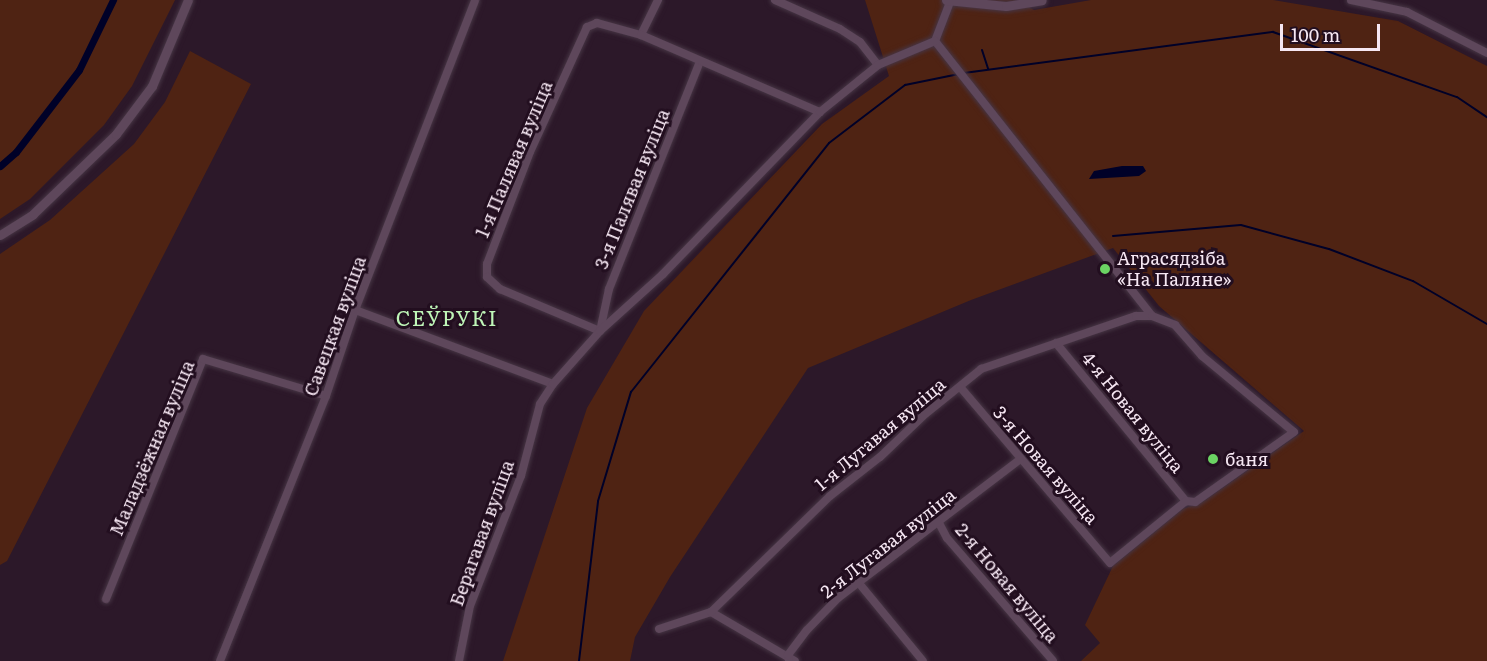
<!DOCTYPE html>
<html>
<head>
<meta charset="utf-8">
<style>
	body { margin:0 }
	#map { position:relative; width:1487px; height:661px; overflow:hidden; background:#2c1829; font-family:Literata,serif }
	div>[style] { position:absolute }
	.green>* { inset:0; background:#4f2313 }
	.water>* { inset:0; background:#000128 }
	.stream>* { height:2px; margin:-1px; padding:0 1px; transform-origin:1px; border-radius:1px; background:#000128 }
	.canal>* { height:7px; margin:-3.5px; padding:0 3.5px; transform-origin:3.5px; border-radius:3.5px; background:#000128 }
	.roads { filter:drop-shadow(0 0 2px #463544) drop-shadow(0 0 2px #463544) }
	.minor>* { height:8px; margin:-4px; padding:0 4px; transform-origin:4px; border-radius:4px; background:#5e475b }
	.tertiary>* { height:9px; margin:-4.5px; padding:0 4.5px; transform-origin:4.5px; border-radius:4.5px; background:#5e475b }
	.dots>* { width:16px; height:16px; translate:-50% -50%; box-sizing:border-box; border:3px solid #220e1f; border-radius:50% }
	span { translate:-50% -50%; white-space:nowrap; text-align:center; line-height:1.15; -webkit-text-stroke:6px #220e1f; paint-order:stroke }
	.street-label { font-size:18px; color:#f6e7f3 }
	.poi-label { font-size:18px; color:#f6e7f3 }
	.left { translate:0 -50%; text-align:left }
	.quarter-label { font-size:21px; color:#bff6b8; letter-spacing:1.5px }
	.scale { position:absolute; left:1280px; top:24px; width:100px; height:27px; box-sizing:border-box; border:3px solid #f6e7f3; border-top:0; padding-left:8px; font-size:18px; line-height:21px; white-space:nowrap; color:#f6e7f3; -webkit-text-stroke:4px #220e1f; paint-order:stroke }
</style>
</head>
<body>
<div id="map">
	<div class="green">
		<i style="clip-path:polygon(0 0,175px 0,132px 86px,104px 125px,30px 199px,0 219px)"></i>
		<i style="clip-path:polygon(865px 0,1015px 0,1034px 10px,1091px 0,1273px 0,1398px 21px,1487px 66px,1487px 661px,1081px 661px,1100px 643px,1085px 625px,1113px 566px,1183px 509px,1204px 501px,1304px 431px,1159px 306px,1113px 248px,971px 300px,808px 368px,670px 577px,635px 637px,630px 661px,503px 661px,587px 408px,644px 311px,822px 124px,889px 76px)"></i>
		<i style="clip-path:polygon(190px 51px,251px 84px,7px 561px,0 565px,0 254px,50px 220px,134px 144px,165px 102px)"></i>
	</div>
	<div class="water">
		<i style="clip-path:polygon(1122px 166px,1143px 166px,1146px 171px,1139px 176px,1089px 179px,1094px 171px)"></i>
	</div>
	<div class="stream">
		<i style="left:982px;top:50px;width:20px;rotate:72deg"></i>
		<i style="left:964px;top:73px;width:312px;rotate:-7.6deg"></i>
		<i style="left:1273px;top:32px;width:195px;rotate:19.5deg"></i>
		<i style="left:1457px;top:97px;width:36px;rotate:34deg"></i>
		<i style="left:1113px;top:236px;width:128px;rotate:-4.9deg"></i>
		<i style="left:1241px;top:225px;width:91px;rotate:15.3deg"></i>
		<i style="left:1329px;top:249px;width:90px;rotate:20.9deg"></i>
		<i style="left:1413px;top:281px;width:86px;rotate:30.2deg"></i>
		<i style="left:579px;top:661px;width:161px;rotate:-83.2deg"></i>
		<i style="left:598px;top:501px;width:114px;rotate:-73.2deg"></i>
		<i style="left:631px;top:392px;width:318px;rotate:-51.5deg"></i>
		<i style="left:829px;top:143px;width:96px;rotate:-37.3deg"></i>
		<i style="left:905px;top:85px;width:55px;rotate:-11.5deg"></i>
	</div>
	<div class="canal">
		<i style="left:0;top:166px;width:21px;rotate:-41deg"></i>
		<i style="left:16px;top:152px;width:103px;rotate:-52.5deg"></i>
		<i style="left:79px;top:70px;width:78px;rotate:-64.1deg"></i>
	</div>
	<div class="roads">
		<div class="minor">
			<i style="left:658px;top:0;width:39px;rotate:116deg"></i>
			<i style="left:641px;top:35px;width:46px;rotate:-164.7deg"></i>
			<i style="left:597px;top:23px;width:11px;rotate:158deg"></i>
			<i style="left:587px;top:27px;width:137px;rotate:114.5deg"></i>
			<i style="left:530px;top:152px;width:120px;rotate:111deg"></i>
			<i style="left:487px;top:264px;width:13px;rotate:90deg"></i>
			<i style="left:487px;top:277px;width:18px;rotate:43deg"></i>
			<i style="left:500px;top:289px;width:108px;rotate:22.8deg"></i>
			<i style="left:600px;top:331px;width:43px;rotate:-77.9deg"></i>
			<i style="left:609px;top:289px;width:245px;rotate:-68.2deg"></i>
			<i style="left:775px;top:0;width:71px;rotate:24deg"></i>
			<i style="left:840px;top:29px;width:24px;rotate:33deg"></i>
			<i style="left:860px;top:42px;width:29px;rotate:52deg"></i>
			<i style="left:1351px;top:0;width:57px;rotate:12.1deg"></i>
			<i style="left:1407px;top:12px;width:90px;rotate:27.1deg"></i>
			<i style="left:950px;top:2px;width:42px;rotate:111deg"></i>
			<i style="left:935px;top:41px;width:350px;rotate:51.7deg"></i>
			<i style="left:641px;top:35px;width:195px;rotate:23.3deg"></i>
			<i style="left:355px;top:310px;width:211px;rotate:20.5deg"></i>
			<i style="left:1056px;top:343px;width:205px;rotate:50.6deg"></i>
			<i style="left:939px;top:523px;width:17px;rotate:62deg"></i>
			<i style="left:947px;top:538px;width:162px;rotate:49.2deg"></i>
			<i style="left:858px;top:582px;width:102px;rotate:50.6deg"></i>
			<i style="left:106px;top:599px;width:259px;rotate:-68deg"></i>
			<i style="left:203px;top:359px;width:128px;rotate:16.7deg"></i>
			<i style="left:711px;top:612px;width:97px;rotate:30.3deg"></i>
			<i style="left:659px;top:629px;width:55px;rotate:-18.1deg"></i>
			<i style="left:711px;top:612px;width:166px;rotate:-44.3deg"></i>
			<i style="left:830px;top:496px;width:63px;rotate:-38deg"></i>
			<i style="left:880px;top:457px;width:59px;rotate:-43.6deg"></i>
			<i style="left:923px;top:416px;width:75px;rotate:-39deg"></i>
			<i style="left:981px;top:369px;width:164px;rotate:-18.9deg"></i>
			<i style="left:1136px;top:316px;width:16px"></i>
			<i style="left:1152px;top:316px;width:25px;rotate:21deg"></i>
			<i style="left:1175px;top:325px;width:41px;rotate:48.9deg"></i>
			<i style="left:1202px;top:356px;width:119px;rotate:39.6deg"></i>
			<i style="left:1294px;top:432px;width:121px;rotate:144.7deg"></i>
			<i style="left:1195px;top:502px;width:9px;rotate:-174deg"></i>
			<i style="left:1186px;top:501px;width:98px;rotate:140.8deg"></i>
			<i style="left:1110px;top:563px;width:231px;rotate:-130.4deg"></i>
			<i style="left:220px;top:661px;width:285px;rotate:-68.2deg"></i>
			<i style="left:326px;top:396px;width:91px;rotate:-71.4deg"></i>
			<i style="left:355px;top:310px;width:332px;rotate:-68.8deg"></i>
			<i style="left:459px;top:661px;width:56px;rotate:-78.7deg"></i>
			<i style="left:470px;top:606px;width:140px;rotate:-68.6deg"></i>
			<i style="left:521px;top:476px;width:74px;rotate:-75.2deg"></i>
			<i style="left:540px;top:404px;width:24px;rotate:-57deg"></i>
			<i style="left:553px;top:384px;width:71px;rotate:-48.4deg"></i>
			<i style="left:600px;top:331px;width:85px;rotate:-42.1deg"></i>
			<i style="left:663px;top:274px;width:226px;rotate:-45.9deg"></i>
			<i style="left:820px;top:112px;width:75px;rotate:-39deg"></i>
			<i style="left:878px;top:65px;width:62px;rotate:-22.8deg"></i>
			<i style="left:789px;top:661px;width:6px;rotate:-99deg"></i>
			<i style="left:788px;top:655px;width:31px;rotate:-53deg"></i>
			<i style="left:807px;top:630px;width:45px;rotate:-45.9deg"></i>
			<i style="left:838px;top:598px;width:228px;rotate:-37.3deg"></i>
		</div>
		<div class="tertiary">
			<i style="left:946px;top:0;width:60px;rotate:5.7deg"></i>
			<i style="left:1006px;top:6px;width:36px;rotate:-9deg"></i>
			<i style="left:0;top:235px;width:39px;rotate:-32deg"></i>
			<i style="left:33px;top:214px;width:115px;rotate:-43.9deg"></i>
			<i style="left:116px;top:134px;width:60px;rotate:-53.1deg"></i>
			<i style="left:152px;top:86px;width:93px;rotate:-67.3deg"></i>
		</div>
	</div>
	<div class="dots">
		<i style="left:1105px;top:269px;background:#6bd363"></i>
		<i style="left:1213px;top:459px;background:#6bd363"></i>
	</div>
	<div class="street-label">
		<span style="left:514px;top:159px;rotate:-67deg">1-я Палявая вуліца</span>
		<span style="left:632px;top:189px;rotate:-68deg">3-я Палявая вуліца</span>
		<span style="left:335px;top:326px;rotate:-70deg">Савецкая вуліца</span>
		<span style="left:1133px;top:412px;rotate:51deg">4-я Новая вуліца</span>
		<span style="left:880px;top:434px;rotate:-40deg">1-я Лугавая вуліца</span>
		<span style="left:152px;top:448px;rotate:-67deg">Маладзёжная вуліца</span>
		<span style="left:1046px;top:465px;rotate:49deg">3-я Новая вуліца</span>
		<span style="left:482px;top:533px;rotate:-70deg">Берагавая вуліца</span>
		<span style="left:888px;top:543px;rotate:-38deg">2-я Лугавая вуліца</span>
		<span style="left:1007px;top:583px;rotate:50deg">2-я Новая вуліца</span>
	</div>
	<div class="poi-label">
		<span class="left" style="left:1117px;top:269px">Аграсядзіба<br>«На Паляне»</span>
		<span class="left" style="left:1225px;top:459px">баня</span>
	</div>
	<div class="quarter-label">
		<span style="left:447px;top:317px">СЕЎРУКІ</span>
	</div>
	<div class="scale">100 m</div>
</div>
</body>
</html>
